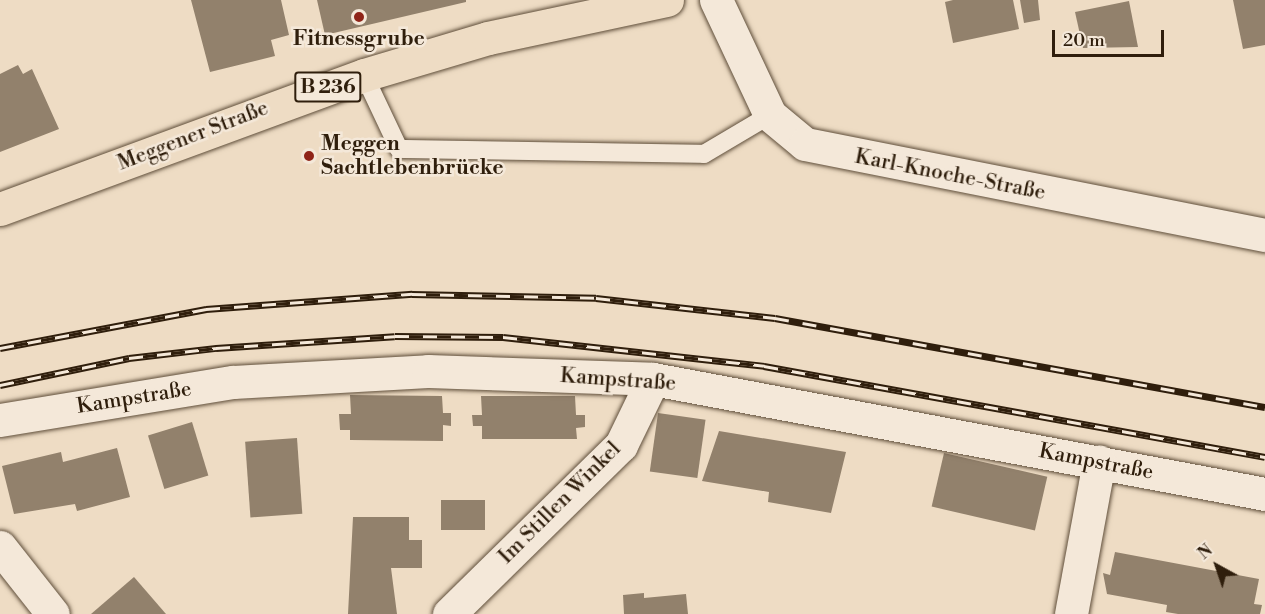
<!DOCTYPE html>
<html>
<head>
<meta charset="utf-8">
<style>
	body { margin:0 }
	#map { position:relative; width:1265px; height:614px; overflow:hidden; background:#eedcc4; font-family:"Libre Bodoni",serif }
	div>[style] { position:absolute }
	.building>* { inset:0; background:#92816c; transform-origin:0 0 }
	.roads { filter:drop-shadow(0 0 2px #5f4e3a) drop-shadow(0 0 2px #5f4e3a) }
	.lane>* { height:18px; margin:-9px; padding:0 9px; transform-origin:9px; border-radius:9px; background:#f4e8d9 }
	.street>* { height:33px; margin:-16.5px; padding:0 16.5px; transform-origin:16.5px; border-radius:16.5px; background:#f4e8d9 }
	.primary>* { height:33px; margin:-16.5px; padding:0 16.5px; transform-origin:16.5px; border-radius:16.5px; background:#eedcc4 }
	.rail>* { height:7px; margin-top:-3.5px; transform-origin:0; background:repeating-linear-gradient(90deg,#f4e8d9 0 14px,#2f1e0c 0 28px); box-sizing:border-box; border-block:2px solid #2f1e0c }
	.dots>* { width:16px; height:16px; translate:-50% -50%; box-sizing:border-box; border:3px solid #f4e8d9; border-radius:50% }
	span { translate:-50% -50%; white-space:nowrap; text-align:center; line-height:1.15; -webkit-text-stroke:5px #f4e8d9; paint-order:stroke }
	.shield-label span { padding:2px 4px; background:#f4e8d9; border:2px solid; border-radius:4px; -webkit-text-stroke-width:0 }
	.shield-label { font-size:20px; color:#2f1e0c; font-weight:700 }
	.poi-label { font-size:21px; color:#2f1e0c; font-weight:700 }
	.left { translate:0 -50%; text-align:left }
	.street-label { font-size:21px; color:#2f1e0c }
	.north { position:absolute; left:1187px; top:536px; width:60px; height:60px; -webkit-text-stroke:4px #f4e8d9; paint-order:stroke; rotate:320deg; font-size:16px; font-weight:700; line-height:24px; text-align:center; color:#2f1e0c }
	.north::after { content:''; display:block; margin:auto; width:21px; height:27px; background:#2f1e0c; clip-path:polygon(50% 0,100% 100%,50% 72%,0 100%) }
	.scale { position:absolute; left:1052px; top:30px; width:112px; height:27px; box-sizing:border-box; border:3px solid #2f1e0c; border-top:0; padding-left:8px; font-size:18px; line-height:21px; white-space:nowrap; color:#2f1e0c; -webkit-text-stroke:4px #f4e8d9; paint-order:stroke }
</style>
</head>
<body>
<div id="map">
	<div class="building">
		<i style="clip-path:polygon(191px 0,281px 0,289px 35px,271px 40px,275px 56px,210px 72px)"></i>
		<i style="clip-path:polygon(317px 0,466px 0,466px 2px,325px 35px)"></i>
		<i style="clip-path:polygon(953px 0,1013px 0,1019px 29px,953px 43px,945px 2px)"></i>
		<i style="clip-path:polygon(1020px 0,1038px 0,1040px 20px,1024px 23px)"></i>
		<i style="clip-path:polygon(1233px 0,1265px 0,1265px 45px,1243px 49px)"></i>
		<i style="clip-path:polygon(1129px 1px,1138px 47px,1083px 48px,1075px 12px)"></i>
		<i style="clip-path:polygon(18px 65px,23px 74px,32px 69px,59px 129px,0 152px,0 74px)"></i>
		<i style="clip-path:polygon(350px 395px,442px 396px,443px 413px,451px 413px,451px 426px,443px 425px,443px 441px,350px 440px,350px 430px,340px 430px,339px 414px,351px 414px)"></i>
		<i style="clip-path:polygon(481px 396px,575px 396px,576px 415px,585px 415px,585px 427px,576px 428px,577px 439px,482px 439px,482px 426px,473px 426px,472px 415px,482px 415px)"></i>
		<i style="left:658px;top:413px;width:48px;height:59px;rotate:8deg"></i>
		<i style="left:192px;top:422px;width:56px;height:46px;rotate:73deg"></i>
		<i style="clip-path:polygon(719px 431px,846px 452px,831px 513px,768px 502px,769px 492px,702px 481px)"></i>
		<i style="left:297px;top:438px;width:76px;height:52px;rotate:86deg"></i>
		<i style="clip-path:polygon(117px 448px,130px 497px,77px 511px,75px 504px,14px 514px,2px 466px,61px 452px,63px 462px)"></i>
		<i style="left:944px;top:453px;width:106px;height:55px;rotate:13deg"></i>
		<i style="left:441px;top:500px;width:44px;height:30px"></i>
		<i style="clip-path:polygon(353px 517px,409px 517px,409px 540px,422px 540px,422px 568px,391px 568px,397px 614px,348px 614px)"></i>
		<i style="clip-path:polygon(1115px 552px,1259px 579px,1254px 604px,1262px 605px,1260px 614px,1178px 614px,1166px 612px,1167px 605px,1107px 594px,1103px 573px,1110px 575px)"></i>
		<i style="clip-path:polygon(134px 577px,166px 614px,91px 614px)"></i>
		<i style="clip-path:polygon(644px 593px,644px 598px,686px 594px,688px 614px,624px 614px,623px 595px)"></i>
	</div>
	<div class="roads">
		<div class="lane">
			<i style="left:364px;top:75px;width:82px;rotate:64.7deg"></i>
			<i style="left:399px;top:149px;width:305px;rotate:0.9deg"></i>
			<i style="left:704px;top:154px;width:77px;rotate:-30.6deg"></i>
		</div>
		<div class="street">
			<i style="left:716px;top:0;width:127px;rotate:64.8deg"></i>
			<i style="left:770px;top:115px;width:45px;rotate:39.6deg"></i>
			<i style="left:805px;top:144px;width:469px;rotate:11.2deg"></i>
			<i style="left:0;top:420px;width:236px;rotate:-9.3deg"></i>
			<i style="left:233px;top:382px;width:195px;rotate:-3.2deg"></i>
			<i style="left:428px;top:371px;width:225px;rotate:2deg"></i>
			<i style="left:653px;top:379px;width:623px;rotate:10.64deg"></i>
			<i style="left:0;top:547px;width:85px;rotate:51.7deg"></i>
			<i style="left:449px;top:614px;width:241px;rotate:-44.5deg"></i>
			<i style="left:621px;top:445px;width:73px;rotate:-64.1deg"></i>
			<i style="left:1071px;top:614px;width:155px;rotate:-79.6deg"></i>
		</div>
		<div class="primary">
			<i style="left:0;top:209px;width:388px;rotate:-20.2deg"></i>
			<i style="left:364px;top:75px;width:129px;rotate:-16.6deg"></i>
			<i style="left:488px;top:38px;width:183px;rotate:-12deg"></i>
		</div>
	</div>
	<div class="rail">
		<i style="left:0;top:348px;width:210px;rotate:-10.7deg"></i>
		<i style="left:206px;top:309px;width:207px;rotate:-4.2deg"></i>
		<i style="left:412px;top:294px;width:184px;rotate:1.2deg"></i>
		<i style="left:596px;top:298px;width:180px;rotate:6.4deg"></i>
		<i style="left:775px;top:318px;width:498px;rotate:10.3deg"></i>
		<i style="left:0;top:385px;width:132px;rotate:-11.8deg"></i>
		<i style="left:129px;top:358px;width:88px;rotate:-6.6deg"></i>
		<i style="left:216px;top:348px;width:179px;rotate:-3.8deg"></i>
		<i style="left:395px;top:336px;width:108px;rotate:0.5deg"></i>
		<i style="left:503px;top:337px;width:263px;rotate:6.3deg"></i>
		<i style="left:764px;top:366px;width:509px;rotate:10.29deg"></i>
	</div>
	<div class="dots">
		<i style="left:359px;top:17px;background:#8f2418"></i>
		<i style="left:309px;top:156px;background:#8f2418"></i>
	</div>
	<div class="shield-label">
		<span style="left:328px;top:87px">B 236</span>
	</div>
	<div class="poi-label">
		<span style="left:359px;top:39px">Fitnessgrube</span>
		<span class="left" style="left:321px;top:156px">Meggen<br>Sachtlebenbrücke</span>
	</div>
	<div class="street-label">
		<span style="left:193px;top:136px;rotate:-21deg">Meggener Straße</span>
		<span style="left:950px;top:175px;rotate:11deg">Karl-Knoche-Straße</span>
		<span style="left:618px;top:380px;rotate:4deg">Kampstraße</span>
		<span style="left:134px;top:398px;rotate:-9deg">Kampstraße</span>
		<span style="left:1096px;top:462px;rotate:11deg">Kampstraße</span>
		<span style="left:560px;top:503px;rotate:-45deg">Im Stillen Winkel</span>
	</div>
	<div class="north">N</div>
	<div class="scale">20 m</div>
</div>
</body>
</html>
